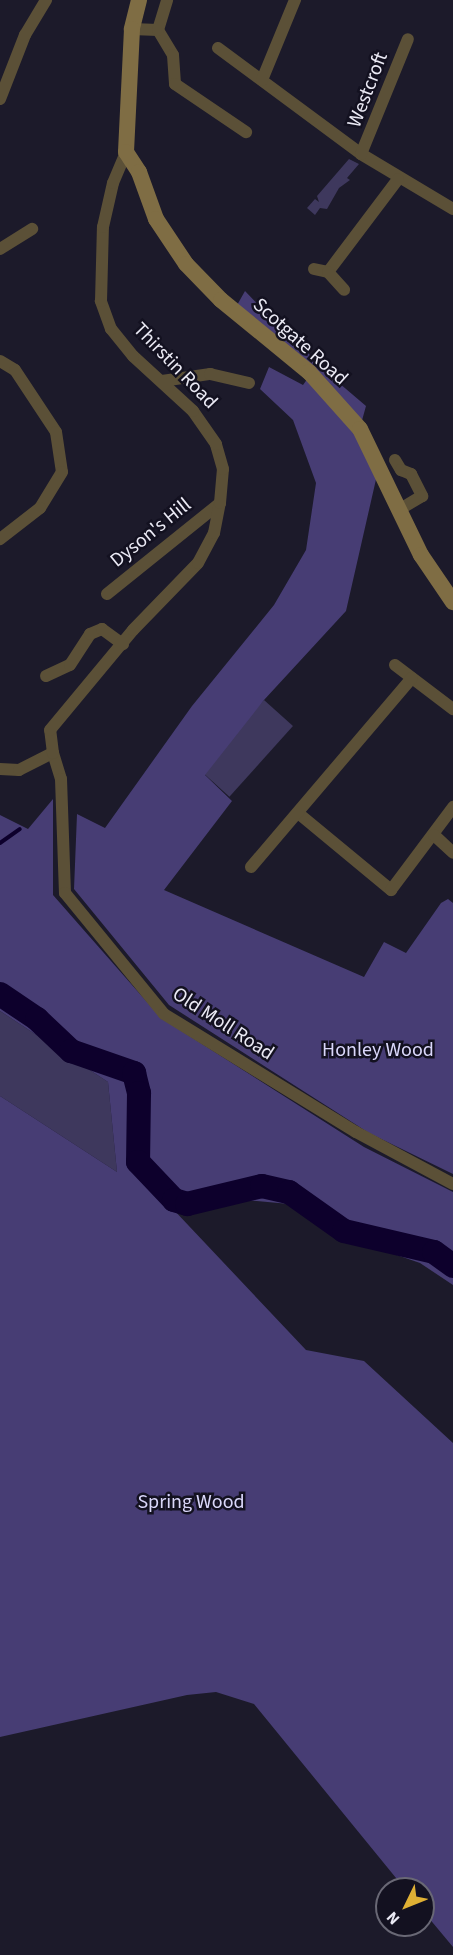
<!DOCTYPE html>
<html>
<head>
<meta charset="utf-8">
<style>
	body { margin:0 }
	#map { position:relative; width:453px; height:1955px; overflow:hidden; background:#1c1a2a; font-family:"Source Sans 3",sans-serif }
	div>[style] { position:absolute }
	.green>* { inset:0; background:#3e385d; transform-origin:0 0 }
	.forest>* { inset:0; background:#473d74 }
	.stream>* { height:4px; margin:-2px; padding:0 2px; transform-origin:2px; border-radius:2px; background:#0d002c }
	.river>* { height:24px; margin:-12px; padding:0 12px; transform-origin:12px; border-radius:12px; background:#0d002c }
	.street>* { height:12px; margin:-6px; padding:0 6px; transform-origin:6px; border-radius:6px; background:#5b5037 }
	.secondary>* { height:16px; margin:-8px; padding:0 8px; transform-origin:8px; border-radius:8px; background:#7f6d44 }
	span { translate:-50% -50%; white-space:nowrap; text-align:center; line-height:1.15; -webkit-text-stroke:5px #131120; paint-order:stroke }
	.street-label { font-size:20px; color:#ebeaf5 }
	.park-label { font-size:20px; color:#dad7fa }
	.north { position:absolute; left:375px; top:1877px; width:60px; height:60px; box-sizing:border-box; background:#131120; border:2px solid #696875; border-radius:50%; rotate:227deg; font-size:16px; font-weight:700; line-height:24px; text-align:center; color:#ebeaf5 }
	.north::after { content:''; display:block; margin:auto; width:21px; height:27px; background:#dfb034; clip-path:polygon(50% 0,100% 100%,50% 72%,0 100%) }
</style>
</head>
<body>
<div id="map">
	<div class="green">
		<i style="clip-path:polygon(349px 159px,359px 164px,347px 178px,350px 180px,339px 188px,327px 209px,320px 208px,315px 215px,307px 208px,315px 199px,319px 202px,317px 196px)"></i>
		<i style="left:264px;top:700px;width:39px;height:95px;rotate:42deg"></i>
		<i style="clip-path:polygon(0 1011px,108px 1082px,117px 1172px,0 1096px)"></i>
	</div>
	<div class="forest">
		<i style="clip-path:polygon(245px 291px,274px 321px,304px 343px,312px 360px,366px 406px,358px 435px,377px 475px,346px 611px,264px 700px,205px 775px,232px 801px,164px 890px,364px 977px,384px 942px,406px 953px,441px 903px,448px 899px,453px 903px,453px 1174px,369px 1133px,169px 1005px,74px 889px,77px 814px,105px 828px,192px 706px,274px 605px,306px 550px,316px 483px,293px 420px,260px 389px,269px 367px,303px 385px,313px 371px,236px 307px)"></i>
		<i style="clip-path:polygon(53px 799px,53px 895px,161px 1018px,364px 1147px,453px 1192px,453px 1285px,420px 1263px,336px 1234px,300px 1205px,246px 1200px,172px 1208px,306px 1350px,364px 1361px,453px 1443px,453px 1947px,423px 1911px,423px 1889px,405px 1889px,254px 1704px,216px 1692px,187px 1695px,0 1737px,0 1096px,117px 1172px,108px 1082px,0 1011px,0 815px,28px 829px)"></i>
	</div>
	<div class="stream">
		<i style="left:0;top:843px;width:24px;rotate:-35deg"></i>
	</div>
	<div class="river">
		<i style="left:0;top:994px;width:45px;rotate:34deg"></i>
		<i style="left:37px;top:1019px;width:47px;rotate:43.3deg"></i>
		<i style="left:71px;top:1051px;width:67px;rotate:19.2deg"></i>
		<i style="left:134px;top:1073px;width:21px;rotate:76deg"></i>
		<i style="left:139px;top:1093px;width:69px;rotate:90.8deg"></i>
		<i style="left:138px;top:1162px;width:52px;rotate:46.5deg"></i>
		<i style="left:174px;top:1200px;width:14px;rotate:17deg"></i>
		<i style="left:187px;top:1204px;width:77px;rotate:-13.5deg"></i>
		<i style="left:262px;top:1186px;width:28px;rotate:13deg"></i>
		<i style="left:289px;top:1192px;width:67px;rotate:35.3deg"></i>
		<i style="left:344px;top:1231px;width:92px;rotate:13.1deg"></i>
		<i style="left:434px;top:1252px;width:24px;rotate:36deg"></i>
	</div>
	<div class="street">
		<i style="left:132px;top:29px;width:26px;rotate:2deg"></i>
		<i style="left:158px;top:30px;width:29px;rotate:59deg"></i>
		<i style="left:173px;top:55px;width:29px;rotate:86deg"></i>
		<i style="left:175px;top:84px;width:86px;rotate:34.1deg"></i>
		<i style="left:158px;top:30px;width:31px;rotate:-73deg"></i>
		<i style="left:218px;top:48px;width:178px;rotate:36.5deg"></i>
		<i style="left:361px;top:154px;width:107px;rotate:30.9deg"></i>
		<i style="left:262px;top:80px;width:87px;rotate:-67.6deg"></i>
		<i style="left:0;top:99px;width:69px;rotate:-68.7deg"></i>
		<i style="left:25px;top:35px;width:41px;rotate:-59deg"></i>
		<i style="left:361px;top:154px;width:124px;rotate:-67.8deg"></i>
		<i style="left:0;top:249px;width:38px;rotate:-32deg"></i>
		<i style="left:314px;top:269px;width:14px;rotate:12deg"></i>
		<i style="left:328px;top:272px;width:116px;rotate:-53deg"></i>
		<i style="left:328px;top:272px;width:24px;rotate:48deg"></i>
		<i style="left:0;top:361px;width:17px;rotate:31deg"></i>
		<i style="left:15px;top:370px;width:74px;rotate:56.5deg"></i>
		<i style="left:56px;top:432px;width:40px;rotate:81.5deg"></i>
		<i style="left:62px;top:472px;width:42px;rotate:121.4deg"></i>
		<i style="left:40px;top:508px;width:51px;rotate:142.2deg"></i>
		<i style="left:162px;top:381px;width:49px;rotate:-8.3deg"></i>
		<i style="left:210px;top:374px;width:40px;rotate:13deg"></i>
		<i style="left:395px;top:460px;width:12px;rotate:59deg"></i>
		<i style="left:401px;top:470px;width:11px;rotate:22deg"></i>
		<i style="left:411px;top:474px;width:25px;rotate:63deg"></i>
		<i style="left:422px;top:496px;width:26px;rotate:149deg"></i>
		<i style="left:107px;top:594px;width:145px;rotate:-38.8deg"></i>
		<i style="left:395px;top:665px;width:73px;rotate:37.2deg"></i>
		<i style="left:46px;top:676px;width:26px;rotate:-25deg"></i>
		<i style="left:70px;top:665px;width:37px;rotate:-57deg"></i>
		<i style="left:90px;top:634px;width:13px;rotate:-23deg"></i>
		<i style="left:102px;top:629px;width:26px;rotate:36deg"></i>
		<i style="left:53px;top:753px;width:27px;rotate:73deg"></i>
		<i style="left:61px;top:779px;width:114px;rotate:88deg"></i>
		<i style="left:65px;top:893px;width:156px;rotate:50.7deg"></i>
		<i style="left:164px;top:1014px;width:225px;rotate:31.6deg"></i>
		<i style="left:356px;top:1132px;width:110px;rotate:28.2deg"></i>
		<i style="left:0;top:769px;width:19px;rotate:3deg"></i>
		<i style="left:19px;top:770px;width:38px;rotate:-27deg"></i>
		<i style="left:53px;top:753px;width:23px;rotate:-97deg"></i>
		<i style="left:50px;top:730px;width:130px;rotate:-50.3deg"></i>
		<i style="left:133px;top:630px;width:93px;rotate:-45.9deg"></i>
		<i style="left:198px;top:563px;width:34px;rotate:-62deg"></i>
		<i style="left:214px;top:533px;width:31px;rotate:-79deg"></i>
		<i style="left:220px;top:503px;width:34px;rotate:-85deg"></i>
		<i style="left:223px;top:469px;width:26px;rotate:-106deg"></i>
		<i style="left:216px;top:444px;width:40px;rotate:-124.9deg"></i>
		<i style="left:193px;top:411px;width:81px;rotate:-137.5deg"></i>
		<i style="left:133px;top:356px;width:35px;rotate:-129deg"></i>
		<i style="left:111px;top:329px;width:30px;rotate:-110deg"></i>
		<i style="left:101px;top:301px;width:74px;rotate:-88.5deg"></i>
		<i style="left:103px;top:227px;width:45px;rotate:-77.2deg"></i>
		<i style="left:113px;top:183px;width:34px;rotate:-67deg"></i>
		<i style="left:298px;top:813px;width:121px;rotate:39.6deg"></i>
		<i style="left:391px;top:890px;width:104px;rotate:-53.2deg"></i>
		<i style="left:434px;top:835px;width:26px;rotate:43deg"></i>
		<i style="left:251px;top:867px;width:248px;rotate:-49.6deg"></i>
	</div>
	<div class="secondary">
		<i style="left:139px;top:0;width:30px;rotate:104deg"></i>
		<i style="left:132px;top:29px;width:123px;rotate:92.8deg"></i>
		<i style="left:126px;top:152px;width:24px;rotate:57deg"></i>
		<i style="left:139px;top:172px;width:50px;rotate:70.1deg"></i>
		<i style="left:156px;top:219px;width:54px;rotate:56.3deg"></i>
		<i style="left:186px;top:264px;width:50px;rotate:45.8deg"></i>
		<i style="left:221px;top:300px;width:114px;rotate:39.3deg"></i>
		<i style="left:309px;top:372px;width:76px;rotate:48.2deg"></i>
		<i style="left:360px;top:429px;width:140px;rotate:64.2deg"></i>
		<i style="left:421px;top:555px;width:57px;rotate:55.8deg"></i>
	</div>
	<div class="street-label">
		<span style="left:368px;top:90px;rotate:-69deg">Westcroft</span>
		<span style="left:300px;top:342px;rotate:42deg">Scotgate Road</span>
		<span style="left:175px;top:366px;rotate:46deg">Thirstin Road</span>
		<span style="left:151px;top:533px;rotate:-39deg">Dyson's Hill</span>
		<span style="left:223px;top:1024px;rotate:33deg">Old Moll Road</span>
	</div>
	<div class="park-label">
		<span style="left:378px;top:1050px">Honley Wood</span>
		<span style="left:191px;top:1502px">Spring Wood</span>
	</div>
	<div class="north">N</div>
</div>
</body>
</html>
